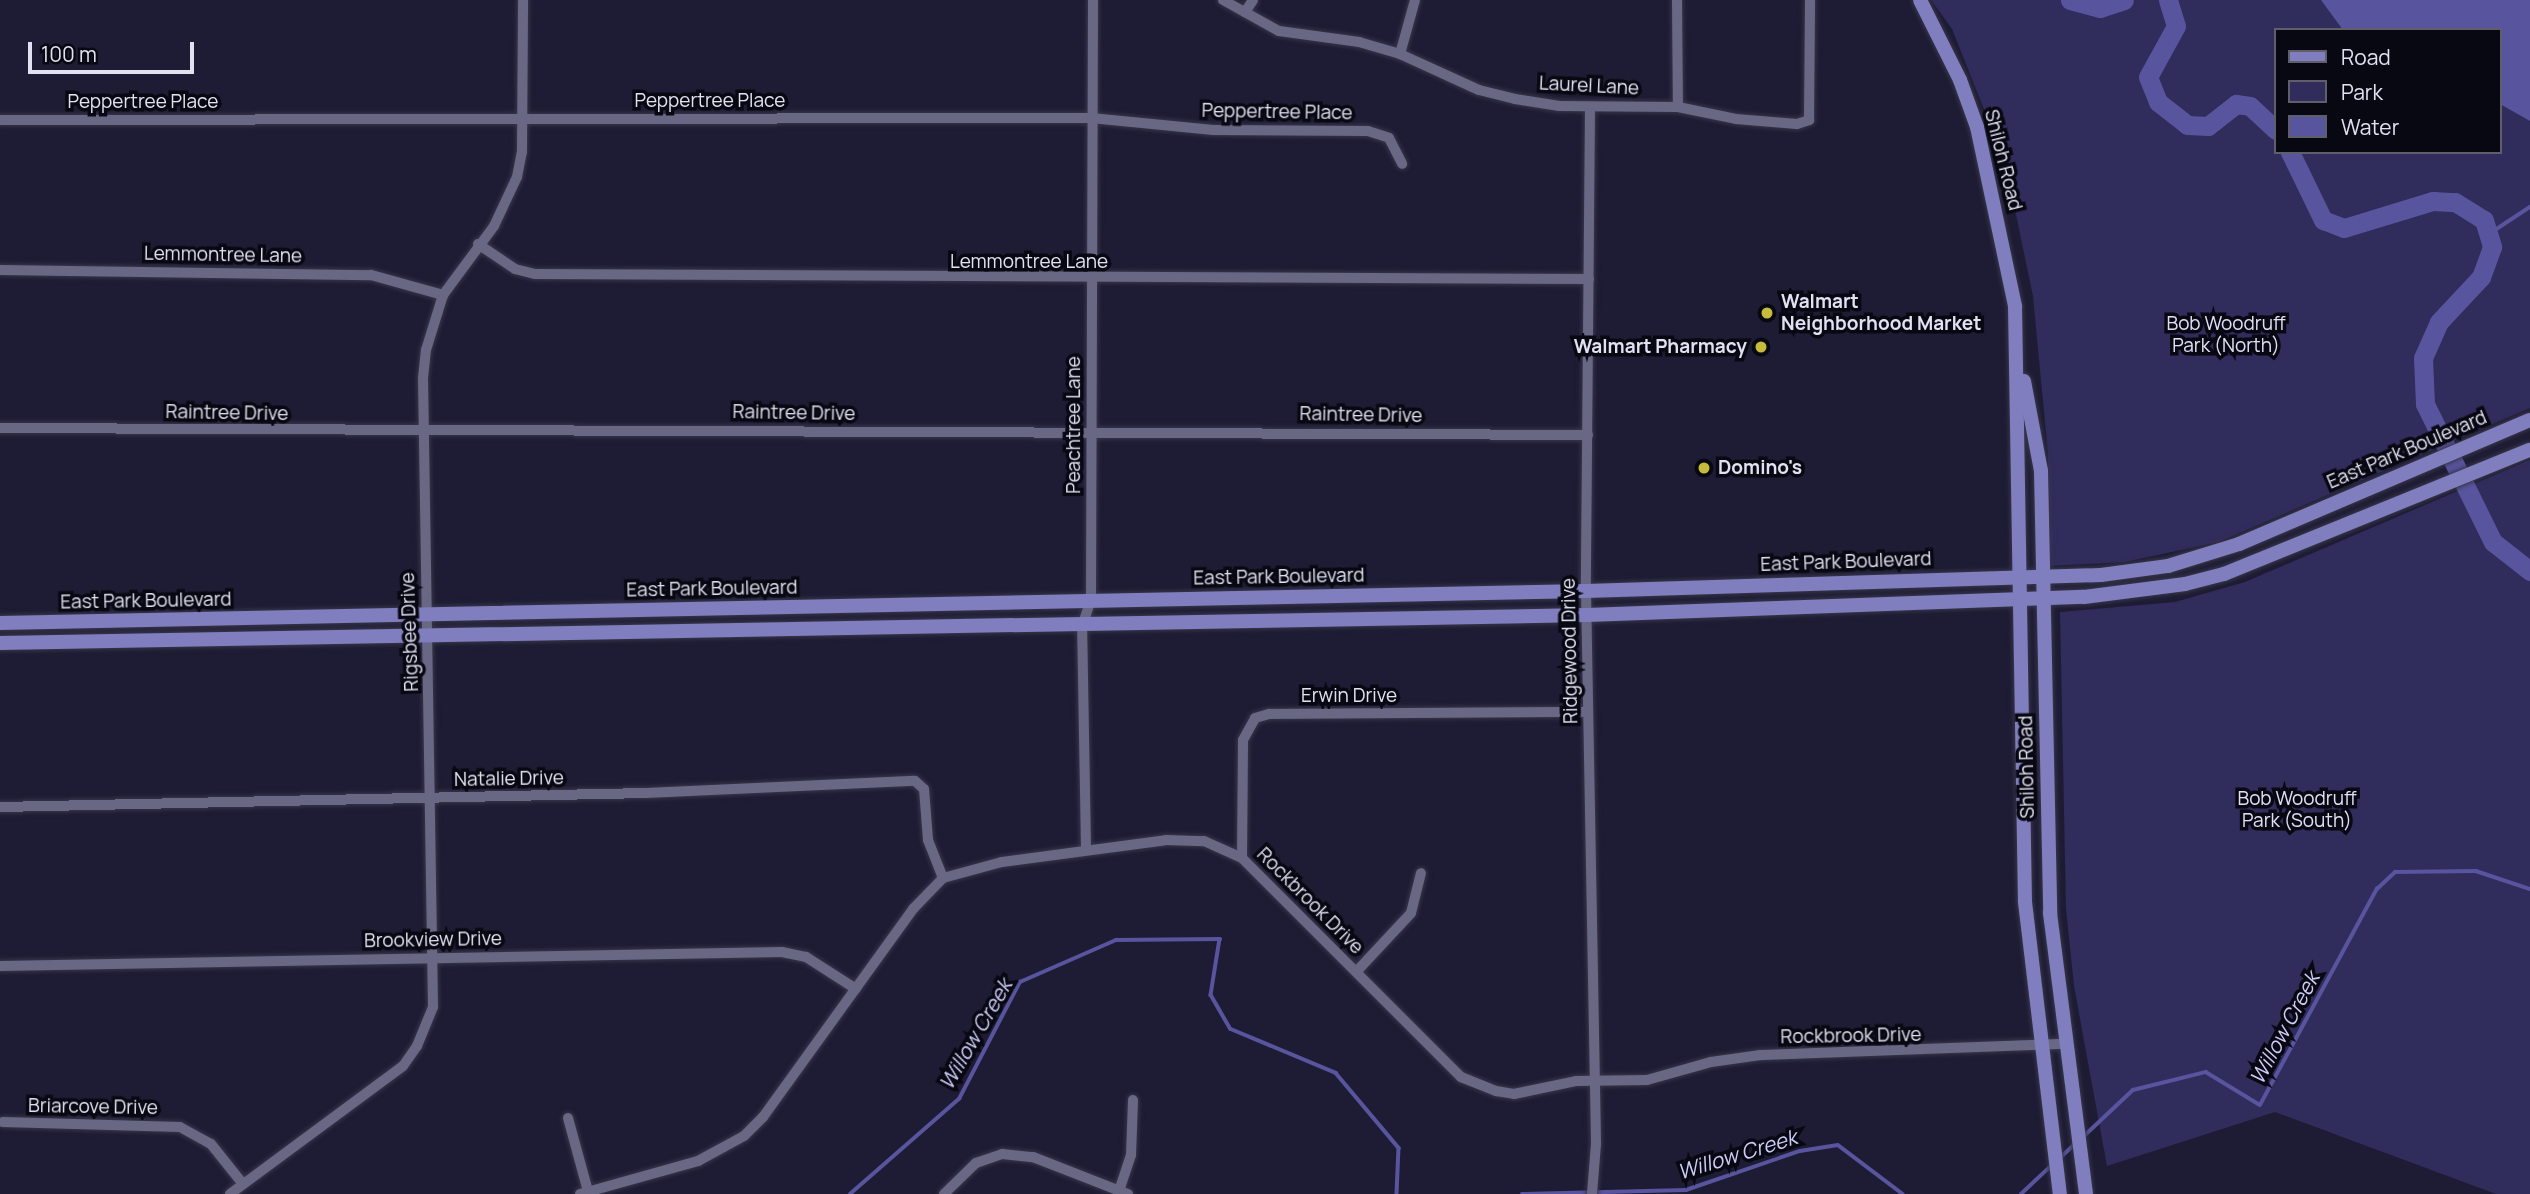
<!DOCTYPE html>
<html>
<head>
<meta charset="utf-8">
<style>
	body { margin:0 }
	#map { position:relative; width:2530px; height:1194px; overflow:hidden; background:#1d1c34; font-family:Manrope,sans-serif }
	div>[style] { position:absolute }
	.green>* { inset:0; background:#302c5c }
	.water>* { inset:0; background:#59549e }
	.stream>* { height:3.5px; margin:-1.75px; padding:0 1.75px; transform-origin:1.75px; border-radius:1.75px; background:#59549e }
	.river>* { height:19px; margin:-9.5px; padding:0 9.5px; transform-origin:9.5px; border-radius:9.5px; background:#59549e }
	.roads { filter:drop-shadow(0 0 2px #38364a) drop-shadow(0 0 2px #38364a) }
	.minor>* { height:10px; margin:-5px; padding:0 5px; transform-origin:5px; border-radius:5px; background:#686885 }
	.major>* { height:14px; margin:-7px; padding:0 7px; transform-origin:7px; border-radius:7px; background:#807ebf }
	.dots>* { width:19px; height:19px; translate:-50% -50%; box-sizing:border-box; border:4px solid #080812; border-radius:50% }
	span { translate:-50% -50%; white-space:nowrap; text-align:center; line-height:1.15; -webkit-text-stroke:7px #080812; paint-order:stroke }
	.street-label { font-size:19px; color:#e0e1f1 }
	.poi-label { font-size:19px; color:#e0e1f1; font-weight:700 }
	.left { translate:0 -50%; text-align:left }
	.right { translate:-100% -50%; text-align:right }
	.park-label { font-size:19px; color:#dfe0f6 }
	.water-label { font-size:21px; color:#cccdf7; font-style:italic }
	.legend { position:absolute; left:2274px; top:28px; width:228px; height:126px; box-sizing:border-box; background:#080812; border:2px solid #5e5f6b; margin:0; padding:9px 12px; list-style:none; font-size:21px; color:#e0e1f1 }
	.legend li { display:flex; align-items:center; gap:14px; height:35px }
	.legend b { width:35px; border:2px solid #5e5f6b }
	.scale { position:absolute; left:28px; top:42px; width:166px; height:32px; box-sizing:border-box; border:4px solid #e0e1f1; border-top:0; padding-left:9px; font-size:21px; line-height:24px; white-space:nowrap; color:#e0e1f1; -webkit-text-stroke:5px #080812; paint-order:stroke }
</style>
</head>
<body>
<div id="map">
	<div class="green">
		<i style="clip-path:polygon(evenodd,1931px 0,2530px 0,2530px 408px,2218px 542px,2125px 562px,2049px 566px,2048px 454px,2033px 296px,2005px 162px,1952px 29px,1931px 0,2276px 30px,2500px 30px,2500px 152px,2276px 152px,2276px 30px)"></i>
		<i style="clip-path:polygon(2530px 460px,2530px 1194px,2496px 1194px,2275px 1112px,2107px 1166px,2074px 986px,2066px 909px,2060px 612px,2175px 602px,2245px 582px)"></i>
	</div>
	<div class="water">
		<i style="clip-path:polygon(2321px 0,2530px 0,2530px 121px,2500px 104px,2500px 30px,2343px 30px)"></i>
	</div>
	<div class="stream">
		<i style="left:2489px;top:234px;width:49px;rotate:-33.4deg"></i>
		<i style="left:2084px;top:1136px;width:67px;rotate:-43.2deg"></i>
		<i style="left:2133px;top:1090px;width:75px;rotate:-13.9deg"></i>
		<i style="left:2206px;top:1072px;width:63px;rotate:31.4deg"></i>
		<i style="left:2260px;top:1105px;width:246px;rotate:-61.6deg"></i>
		<i style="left:2377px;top:889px;width:25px;rotate:-43deg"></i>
		<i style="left:2395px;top:872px;width:81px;rotate:-0.7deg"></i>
		<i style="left:2476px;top:871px;width:57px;rotate:18.4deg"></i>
		<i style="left:2061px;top:1157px;width:21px;rotate:-43deg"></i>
		<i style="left:850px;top:1194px;width:145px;rotate:-41.1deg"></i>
		<i style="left:959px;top:1099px;width:132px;rotate:-62.5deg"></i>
		<i style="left:1020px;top:982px;width:105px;rotate:-23.6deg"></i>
		<i style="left:1116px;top:940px;width:104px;rotate:-0.6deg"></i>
		<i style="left:1220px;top:939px;width:57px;rotate:99.1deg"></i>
		<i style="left:1211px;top:995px;width:39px;rotate:60deg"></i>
		<i style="left:1231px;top:1029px;width:114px;rotate:22.7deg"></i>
		<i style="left:1336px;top:1073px;width:98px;rotate:50deg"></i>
		<i style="left:1399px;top:1148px;width:46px;rotate:92.5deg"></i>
		<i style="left:1522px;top:1194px;width:164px;rotate:-1.4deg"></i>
		<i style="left:1686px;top:1190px;width:120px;rotate:-18.9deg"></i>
		<i style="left:1800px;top:1151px;width:38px;rotate:-9deg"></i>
		<i style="left:1838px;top:1145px;width:81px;rotate:37deg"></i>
		<i style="left:2021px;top:1194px;width:42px;rotate:-43.1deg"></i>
	</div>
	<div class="river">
		<i style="left:2070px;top:0;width:31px;rotate:15deg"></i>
		<i style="left:2100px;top:8px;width:25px;rotate:-18deg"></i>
		<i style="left:2168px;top:0;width:27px;rotate:73deg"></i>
		<i style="left:2176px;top:26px;width:58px;rotate:118.8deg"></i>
		<i style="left:2148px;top:77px;width:27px;rotate:68deg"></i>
		<i style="left:2158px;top:102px;width:37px;rotate:38deg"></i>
		<i style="left:2187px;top:125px;width:21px;rotate:3deg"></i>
		<i style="left:2208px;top:126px;width:36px;rotate:-38deg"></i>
		<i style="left:2236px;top:104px;width:14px;rotate:8deg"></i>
		<i style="left:2250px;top:106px;width:35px;rotate:43deg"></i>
		<i style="left:2290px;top:152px;width:76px;rotate:64.1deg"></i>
		<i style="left:2323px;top:220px;width:22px;rotate:21deg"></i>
		<i style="left:2344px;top:228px;width:93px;rotate:-16.9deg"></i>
		<i style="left:2433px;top:201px;width:22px;rotate:3deg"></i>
		<i style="left:2455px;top:202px;width:34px;rotate:32deg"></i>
		<i style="left:2484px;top:220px;width:28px;rotate:73deg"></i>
		<i style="left:2492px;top:247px;width:32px;rotate:110deg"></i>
		<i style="left:2481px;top:277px;width:62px;rotate:133deg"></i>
		<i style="left:2439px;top:322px;width:39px;rotate:114deg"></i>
		<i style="left:2423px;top:358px;width:46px;rotate:87.5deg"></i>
		<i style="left:2425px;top:404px;width:154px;rotate:63.8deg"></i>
		<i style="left:2493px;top:542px;width:47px;rotate:38.1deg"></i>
	</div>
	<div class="roads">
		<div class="minor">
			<i style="left:1223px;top:0;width:64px;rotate:29deg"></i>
			<i style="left:1279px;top:31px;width:81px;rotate:7.8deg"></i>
			<i style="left:1359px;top:42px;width:43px;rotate:16.3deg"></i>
			<i style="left:1400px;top:54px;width:87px;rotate:24.5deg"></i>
			<i style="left:1479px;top:90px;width:37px;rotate:14deg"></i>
			<i style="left:1515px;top:99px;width:45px;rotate:9deg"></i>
			<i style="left:1559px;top:106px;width:119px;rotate:0.5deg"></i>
			<i style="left:1678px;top:107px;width:59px;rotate:11.7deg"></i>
			<i style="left:1736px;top:119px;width:61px;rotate:4.7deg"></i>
			<i style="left:1797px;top:124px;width:13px;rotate:-18deg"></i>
			<i style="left:1809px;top:120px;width:120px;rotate:-89.5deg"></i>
			<i style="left:1677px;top:0;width:107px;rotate:89.5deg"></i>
			<i style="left:1245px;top:12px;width:14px;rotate:-56deg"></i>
			<i style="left:1400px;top:54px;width:56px;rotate:-74.5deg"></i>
			<i style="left:1590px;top:107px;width:484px;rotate:90.5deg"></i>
			<i style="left:1586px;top:591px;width:553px;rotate:88.96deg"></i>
			<i style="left:1596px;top:1144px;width:50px;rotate:94.6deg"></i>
			<i style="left:0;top:120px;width:1091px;rotate:-0.11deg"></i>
			<i style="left:1091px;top:118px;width:123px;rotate:5.6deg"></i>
			<i style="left:1213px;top:130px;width:155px;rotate:0.4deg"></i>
			<i style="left:1368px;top:131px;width:22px;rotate:18deg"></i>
			<i style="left:1389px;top:138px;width:29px;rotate:63deg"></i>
			<i style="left:478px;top:244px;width:45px;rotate:34deg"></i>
			<i style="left:515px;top:269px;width:21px;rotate:14deg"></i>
			<i style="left:535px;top:274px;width:1054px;rotate:0.27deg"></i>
			<i style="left:0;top:270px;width:371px;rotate:0.8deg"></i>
			<i style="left:371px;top:275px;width:75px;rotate:15.5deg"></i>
			<i style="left:0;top:428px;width:1588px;rotate:0.25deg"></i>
			<i style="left:0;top:807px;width:646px;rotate:-1.24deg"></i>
			<i style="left:646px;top:793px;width:269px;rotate:-2.6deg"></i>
			<i style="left:915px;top:781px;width:12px;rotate:42deg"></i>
			<i style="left:924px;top:789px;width:51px;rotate:85.5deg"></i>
			<i style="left:928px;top:840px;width:41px;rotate:68.5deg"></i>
			<i style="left:1086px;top:849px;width:223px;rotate:-91deg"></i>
			<i style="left:1082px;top:626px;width:28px;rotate:-71deg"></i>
			<i style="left:1091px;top:600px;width:600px;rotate:-89.81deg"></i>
			<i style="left:1242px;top:858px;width:118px;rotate:-89.5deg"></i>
			<i style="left:1243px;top:740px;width:25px;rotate:-61deg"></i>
			<i style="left:1255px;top:718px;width:15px;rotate:-16deg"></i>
			<i style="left:1269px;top:714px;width:319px;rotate:-0.4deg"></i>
			<i style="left:0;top:966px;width:782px;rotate:-1.03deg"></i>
			<i style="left:782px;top:952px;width:25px;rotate:12deg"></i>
			<i style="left:806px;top:957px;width:59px;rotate:32.6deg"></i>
			<i style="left:1357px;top:971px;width:79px;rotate:-47deg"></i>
			<i style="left:1411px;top:913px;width:41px;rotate:-76deg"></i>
			<i style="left:568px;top:1118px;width:76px;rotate:74.7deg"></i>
			<i style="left:3px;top:1122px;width:177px;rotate:1.6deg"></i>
			<i style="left:180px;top:1127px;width:35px;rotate:29deg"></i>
			<i style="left:211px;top:1144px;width:51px;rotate:51.3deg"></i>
			<i style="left:230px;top:1194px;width:215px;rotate:-36.5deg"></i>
			<i style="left:403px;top:1066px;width:24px;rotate:-55deg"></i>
			<i style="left:417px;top:1046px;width:42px;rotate:-67.7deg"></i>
			<i style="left:433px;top:1007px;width:629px;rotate:-90.91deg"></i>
			<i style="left:423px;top:378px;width:28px;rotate:-84deg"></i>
			<i style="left:426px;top:350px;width:58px;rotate:-72.8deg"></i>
			<i style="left:443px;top:295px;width:86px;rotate:-53.5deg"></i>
			<i style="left:494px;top:226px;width:54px;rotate:-64.9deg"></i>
			<i style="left:517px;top:177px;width:25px;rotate:-79deg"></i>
			<i style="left:522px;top:152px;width:152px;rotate:-89.6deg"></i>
			<i style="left:580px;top:1194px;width:123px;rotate:-15.6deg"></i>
			<i style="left:698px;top:1161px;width:52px;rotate:-28.5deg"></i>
			<i style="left:744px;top:1136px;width:27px;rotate:-45deg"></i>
			<i style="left:763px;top:1117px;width:256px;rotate:-54.2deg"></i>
			<i style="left:913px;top:909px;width:43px;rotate:-45.9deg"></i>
			<i style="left:943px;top:878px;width:61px;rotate:-15.2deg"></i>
			<i style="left:1002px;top:862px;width:165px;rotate:-7.6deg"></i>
			<i style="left:1166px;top:840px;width:38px;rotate:2deg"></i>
			<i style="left:1204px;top:841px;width:42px;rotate:24.1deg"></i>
			<i style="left:1242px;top:858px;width:310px;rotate:45deg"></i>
			<i style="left:1461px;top:1077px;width:38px;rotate:22deg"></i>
			<i style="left:1496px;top:1091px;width:18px;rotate:9deg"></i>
			<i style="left:1514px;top:1094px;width:63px;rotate:-11.8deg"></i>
			<i style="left:1576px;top:1081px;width:71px;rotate:-0.8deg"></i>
			<i style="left:1647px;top:1080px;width:66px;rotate:-15.7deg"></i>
			<i style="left:1711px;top:1062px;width:50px;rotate:-8deg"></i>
			<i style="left:1761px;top:1055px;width:306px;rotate:-2.1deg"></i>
			<i style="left:944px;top:1194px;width:45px;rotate:-44.1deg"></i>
			<i style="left:976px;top:1163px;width:28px;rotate:-19deg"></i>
			<i style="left:1002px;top:1154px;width:31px;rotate:6deg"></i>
			<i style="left:1033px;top:1157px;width:102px;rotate:21.3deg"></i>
			<i style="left:1118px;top:1194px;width:41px;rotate:-71.6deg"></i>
			<i style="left:1131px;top:1155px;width:55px;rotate:-87.9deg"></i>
		</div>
		<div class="major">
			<i style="left:1920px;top:0;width:89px;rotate:63.4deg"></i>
			<i style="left:1960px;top:80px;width:50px;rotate:70.1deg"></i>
			<i style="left:1977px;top:127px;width:183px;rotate:78deg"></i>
			<i style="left:2015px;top:306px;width:596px;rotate:89.04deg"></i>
			<i style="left:2025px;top:902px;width:294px;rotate:83.2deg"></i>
			<i style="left:2024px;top:381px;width:92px;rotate:79.3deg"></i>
			<i style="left:2041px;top:471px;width:442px;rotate:88.8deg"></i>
			<i style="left:2050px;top:913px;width:283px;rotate:82.7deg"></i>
			<i style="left:0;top:623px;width:1586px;rotate:-1.16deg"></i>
			<i style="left:1586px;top:591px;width:515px;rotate:-1.78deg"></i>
			<i style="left:2101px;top:575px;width:68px;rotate:-7.7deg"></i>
			<i style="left:2168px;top:566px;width:74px;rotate:-17.2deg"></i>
			<i style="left:2239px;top:544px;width:316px;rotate:-23.1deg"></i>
			<i style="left:0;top:643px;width:1587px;rotate:-1.01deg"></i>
			<i style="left:1587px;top:615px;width:497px;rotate:-2.1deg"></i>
			<i style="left:2084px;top:597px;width:102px;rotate:-7.3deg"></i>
			<i style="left:2185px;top:584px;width:40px;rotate:-14.4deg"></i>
			<i style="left:2224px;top:574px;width:330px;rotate:-22.1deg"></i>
		</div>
	</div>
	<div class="dots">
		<i style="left:1767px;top:313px;background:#c7bb3c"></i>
		<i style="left:1761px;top:347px;background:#c7bb3c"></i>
		<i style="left:1704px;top:468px;background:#c7bb3c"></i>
	</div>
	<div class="street-label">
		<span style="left:1589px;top:86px;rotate:3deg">Laurel Lane</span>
		<span style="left:710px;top:101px">Peppertree Place</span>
		<span style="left:143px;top:102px">Peppertree Place</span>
		<span style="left:1277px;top:112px;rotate:1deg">Peppertree Place</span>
		<span style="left:2003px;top:160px;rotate:76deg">Shiloh Road</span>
		<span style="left:223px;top:255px;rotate:1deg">Lemmontree Lane</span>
		<span style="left:1029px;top:262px">Lemmontree Lane</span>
		<span style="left:227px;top:413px;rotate:1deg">Raintree Drive</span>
		<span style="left:794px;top:413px;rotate:1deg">Raintree Drive</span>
		<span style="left:1361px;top:415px;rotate:1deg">Raintree Drive</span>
		<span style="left:1074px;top:425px;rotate:-90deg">Peachtree Lane</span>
		<span style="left:2407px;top:450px;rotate:-23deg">East Park Boulevard</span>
		<span style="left:1846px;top:562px;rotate:-2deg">East Park Boulevard</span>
		<span style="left:1279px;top:577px;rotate:-1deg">East Park Boulevard</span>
		<span style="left:712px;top:589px;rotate:-1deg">East Park Boulevard</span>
		<span style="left:146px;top:601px;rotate:-1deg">East Park Boulevard</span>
		<span style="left:410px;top:632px;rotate:-92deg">Rigsbee Drive</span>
		<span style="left:1570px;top:651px;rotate:-91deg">Ridgewood Drive</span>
		<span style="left:1349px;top:696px">Erwin Drive</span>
		<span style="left:2027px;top:767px;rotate:-91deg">Shiloh Road</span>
		<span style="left:509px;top:779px;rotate:-1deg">Natalie Drive</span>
		<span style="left:1310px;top:901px;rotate:45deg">Rockbrook Drive</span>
		<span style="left:433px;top:940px;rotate:-1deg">Brookview Drive</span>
		<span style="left:1851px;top:1036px;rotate:-1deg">Rockbrook Drive</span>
		<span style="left:93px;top:1107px;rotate:1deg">Briarcove Drive</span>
	</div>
	<div class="poi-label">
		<span class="left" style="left:1781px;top:313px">Walmart<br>Neighborhood Market</span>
		<span class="right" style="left:1747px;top:347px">Walmart Pharmacy</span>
		<span class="left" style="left:1718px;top:468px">Domino's</span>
	</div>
	<div class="park-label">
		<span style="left:2226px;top:335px">Bob Woodruff<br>Park (North)</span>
		<span style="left:2297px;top:810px">Bob Woodruff<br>Park (South)</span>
	</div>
	<div class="water-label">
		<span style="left:2284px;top:1028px;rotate:-62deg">Willow Creek</span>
		<span style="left:975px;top:1034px;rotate:-60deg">Willow Creek</span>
		<span style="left:1737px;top:1154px;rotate:-17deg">Willow Creek</span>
	</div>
	<ul class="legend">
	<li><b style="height:9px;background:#807ebf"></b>Road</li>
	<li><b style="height:19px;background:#302c5c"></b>Park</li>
	<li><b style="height:19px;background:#59549e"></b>Water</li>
	</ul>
	<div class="scale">100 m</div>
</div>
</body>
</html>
